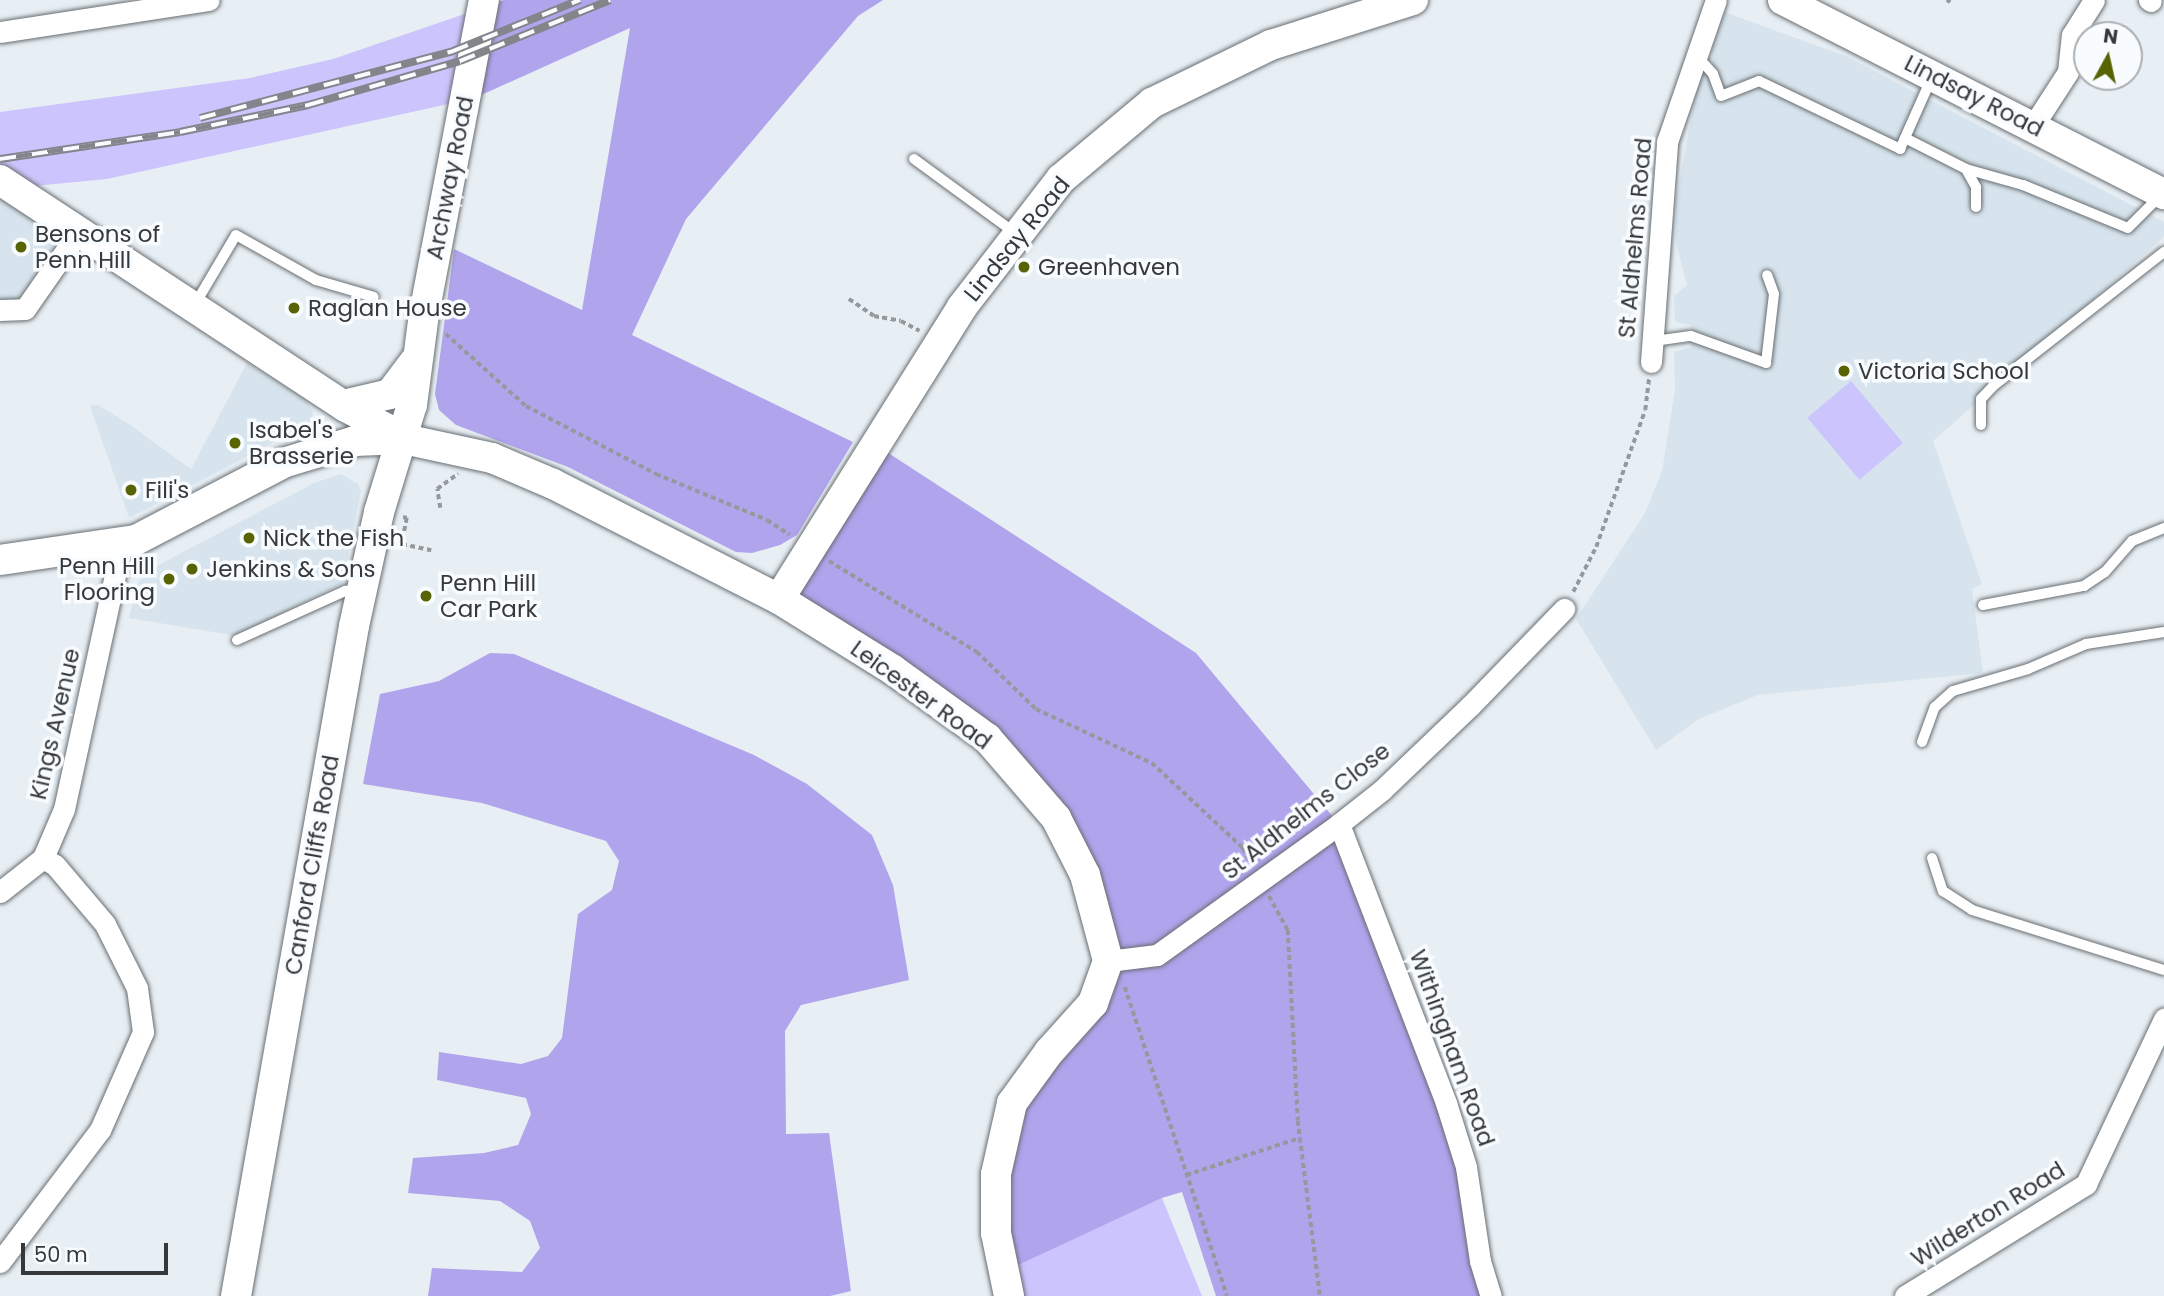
<!DOCTYPE html>
<html>
<head>
<meta charset="utf-8">
<style>
	body { margin:0 }
	#map { position:relative; width:2164px; height:1296px; overflow:hidden; background:#e8eff4; font-family:Poppins,sans-serif }
	div>[style] { position:absolute }
	.built>* { inset:0; background:#d7e4ed }
	.green>* { inset:0; background:#ccc4fc; transform-origin:0 0 }
	.forest>* { inset:0; background:#b0a4ed }
	.path>* { height:3.5px; margin-top:-1.75px; transform-origin:0; background:repeating-linear-gradient(90deg,#94999d 0 5px,transparent 0 8.5px) }
	.roads { filter:drop-shadow(0 0 2px #686e72) drop-shadow(0 0 2px #686e72) }
	.lane>* { height:10px; margin:-5px; padding:0 5px; transform-origin:5px; border-radius:5px; background:#fff }
	.street>* { height:21px; margin:-10.5px; padding:0 10.5px; transform-origin:10.5px; border-radius:10.5px; background:#fff }
	.secondary>* { height:30px; margin:-15px; padding:0 15px; transform-origin:15px; border-radius:15px; background:#fff }
	.rail>* { height:8px; margin-top:-4px; transform-origin:0; background:repeating-linear-gradient(90deg,#f8fcff 0 16px,#82868a 0 32px); box-sizing:border-box; border-block:2px solid #82868a }
	.dots>* { width:19px; height:19px; translate:-50% -50%; box-sizing:border-box; border:4px solid #f8fcff; border-radius:50% }
	span { translate:-50% -50%; white-space:nowrap; text-align:center; line-height:1.15; -webkit-text-stroke:7px #f8fcff; paint-order:stroke }
	.street-label { font-size:23px; color:#36393b }
	.poi-label { font-size:23px; color:#36393b }
	.left { translate:0 -50%; text-align:left }
	.right { translate:-100% -50%; text-align:right }
	.north { position:absolute; left:2073px; top:21px; width:70px; height:70px; box-sizing:border-box; background:#f8fcff; border:2px solid #aaaeb1; border-radius:50%; rotate:8deg; font-size:19px; font-weight:700; line-height:28px; text-align:center; color:#36393b }
	.north::after { content:''; display:block; margin:auto; width:24px; height:32px; background:#586404; clip-path:polygon(50% 0,100% 100%,50% 72%,0 100%) }
	.scale { position:absolute; left:21px; top:1243px; width:147px; height:32px; box-sizing:border-box; border:4px solid #36393b; border-top:0; padding-left:9px; font-size:21px; line-height:24px; white-space:nowrap; color:#36393b; -webkit-text-stroke:5px #f8fcff; paint-order:stroke }
</style>
</head>
<body>
<div id="map">
	<div class="built">
		<i style="clip-path:polygon(1724px 12px,1846px 56px,2164px 222px,2164px 237px,1933px 441px,1982px 584px,1972px 589px,1983px 673px,1758px 695px,1699px 719px,1656px 750px,1576px 619px,1645px 513px,1662px 471px,1675px 389px,1674px 352px,1691px 347px,1691px 325px,1675px 322px,1674px 296px,1687px 285px,1676px 243px,1676px 200px,1699px 75px,1713px 74px,1712px 48px)"></i>
		<i style="clip-path:polygon(0 180px,78px 233px,25px 309px,0 310px)"></i>
		<i style="clip-path:polygon(247px 363px,306px 400px,313px 412px,311px 423px,129px 518px,90px 406px,98px 405px,129px 424px,191px 469px)"></i>
		<i style="clip-path:polygon(341px 474px,358px 484px,361px 491px,343px 583px,237px 636px,129px 618px,138px 582px,153px 568px,314px 483px)"></i>
	</div>
	<div class="green">
		<i style="clip-path:polygon(482px 8px,453px 103px,107px 179px,34px 186px,0 180px,0 112px,250px 78px,333px 59px)"></i>
		<i style="left:1851px;top:381px;width:81px;height:57px;rotate:50deg"></i>
		<i style="clip-path:polygon(1162px 1198px,1202px 1296px,1024px 1296px,1014px 1266px)"></i>
	</div>
	<div class="forest">
		<i style="clip-path:polygon(504px 0,883px 0,858px 16px,686px 219px,632px 335px,853px 442px,797px 535px,780px 545px,752px 553px,736px 552px,568px 467px,456px 425px,439px 410px,435px 394px,454px 249px,582px 310px,630px 28px,479px 96px,482px 8px)"></i>
		<i style="clip-path:polygon(876px 445px,1196px 653px,1339px 824px,1446px 1103px,1491px 1296px,1216px 1296px,1182px 1192px,1162px 1198px,1003px 1272px,1012px 1103px,1108px 962px,1085px 875px,987px 738px,779px 599px)"></i>
		<i style="clip-path:polygon(490px 653px,514px 654px,754px 755px,807px 784px,872px 835px,893px 885px,909px 980px,801px 1005px,785px 1031px,786px 1134px,829px 1133px,851px 1291px,830px 1296px,428px 1296px,432px 1268px,522px 1272px,540px 1248px,530px 1221px,500px 1201px,408px 1193px,413px 1158px,484px 1153px,518px 1145px,531px 1114px,526px 1098px,437px 1080px,439px 1052px,521px 1064px,548px 1056px,562px 1038px,578px 914px,612px 890px,619px 861px,606px 841px,482px 803px,363px 784px,380px 694px,439px 681px)"></i>
	</div>
	<div class="path">
		<i style="left:1947px;top:0;width:4px;rotate:34deg"></i>
		<i style="left:849px;top:299px;width:30px;rotate:34deg"></i>
		<i style="left:874px;top:316px;width:27px;rotate:10deg"></i>
		<i style="left:901px;top:321px;width:21px;rotate:28deg"></i>
		<i style="left:446px;top:334px;width:108px;rotate:42deg"></i>
		<i style="left:526px;top:406px;width:147px;rotate:27.6deg"></i>
		<i style="left:656px;top:474px;width:120px;rotate:22.5deg"></i>
		<i style="left:767px;top:520px;width:27px;rotate:33deg"></i>
		<i style="left:440px;top:508px;width:19px;rotate:-99deg"></i>
		<i style="left:437px;top:489px;width:26px;rotate:-36deg"></i>
		<i style="left:403px;top:517px;width:4px;rotate:14deg"></i>
		<i style="left:407px;top:518px;width:26px;rotate:101deg"></i>
		<i style="left:402px;top:544px;width:30px;rotate:12deg"></i>
		<i style="left:829px;top:561px;width:174px;rotate:31.6deg"></i>
		<i style="left:977px;top:652px;width:82px;rotate:44deg"></i>
		<i style="left:1036px;top:709px;width:128px;rotate:25deg"></i>
		<i style="left:1152px;top:763px;width:125px;rotate:43deg"></i>
		<i style="left:1243px;top:848px;width:19px;rotate:62deg"></i>
		<i style="left:1573px;top:592px;width:51px;rotate:-62.9deg"></i>
		<i style="left:1596px;top:547px;width:145px;rotate:-70.3deg"></i>
		<i style="left:1645px;top:410px;width:31px;rotate:-83deg"></i>
		<i style="left:1269px;top:896px;width:39px;rotate:61deg"></i>
		<i style="left:1288px;top:930px;width:191px;rotate:87deg"></i>
		<i style="left:1298px;top:1121px;width:176px;rotate:82.8deg"></i>
		<i style="left:1125px;top:987px;width:325px;rotate:71.7deg"></i>
		<i style="left:1186px;top:1175px;width:120px;rotate:-18deg"></i>
	</div>
	<div class="roads">
		<div class="lane">
			<i style="left:1697px;top:56px;width:24px;rotate:48deg"></i>
			<i style="left:1713px;top:74px;width:23px;rotate:70deg"></i>
			<i style="left:1721px;top:96px;width:41px;rotate:-21.5deg"></i>
			<i style="left:1759px;top:81px;width:157px;rotate:25.7deg"></i>
			<i style="left:1900px;top:149px;width:79px;rotate:-66deg"></i>
			<i style="left:1905px;top:138px;width:68px;rotate:26.9deg"></i>
			<i style="left:1966px;top:169px;width:21px;rotate:61deg"></i>
			<i style="left:1976px;top:187px;width:20px;rotate:90deg"></i>
			<i style="left:914px;top:159px;width:125px;rotate:36.2deg"></i>
			<i style="left:1966px;top:169px;width:59px;rotate:15.7deg"></i>
			<i style="left:2023px;top:185px;width:113px;rotate:22.3deg"></i>
			<i style="left:2128px;top:228px;width:48px;rotate:-45deg"></i>
			<i style="left:194px;top:306px;width:82px;rotate:-59.4deg"></i>
			<i style="left:236px;top:235px;width:92px;rotate:29.4deg"></i>
			<i style="left:316px;top:280px;width:60px;rotate:16.3deg"></i>
			<i style="left:1654px;top:341px;width:37px;rotate:-8deg"></i>
			<i style="left:1691px;top:336px;width:80px;rotate:19.8deg"></i>
			<i style="left:1766px;top:363px;width:69px;rotate:-83.4deg"></i>
			<i style="left:1774px;top:294px;width:20px;rotate:-110deg"></i>
			<i style="left:1981px;top:425px;width:26px;rotate:-90deg"></i>
			<i style="left:1981px;top:399px;width:18px;rotate:-47deg"></i>
			<i style="left:1993px;top:386px;width:217px;rotate:-38.1deg"></i>
			<i style="left:1983px;top:605px;width:103px;rotate:-10.7deg"></i>
			<i style="left:2084px;top:586px;width:25px;rotate:-34deg"></i>
			<i style="left:2105px;top:572px;width:41px;rotate:-48.9deg"></i>
			<i style="left:2132px;top:541px;width:35px;rotate:-22deg"></i>
			<i style="left:237px;top:640px;width:119px;rotate:-24.4deg"></i>
			<i style="left:345px;top:591px;width:14px;rotate:-8deg"></i>
			<i style="left:1922px;top:742px;width:37px;rotate:-70deg"></i>
			<i style="left:1935px;top:707px;width:24px;rotate:-42deg"></i>
			<i style="left:1953px;top:691px;width:78px;rotate:-16.3deg"></i>
			<i style="left:2028px;top:669px;width:63px;rotate:-23.3deg"></i>
			<i style="left:2086px;top:644px;width:79px;rotate:-8.7deg"></i>
			<i style="left:1932px;top:858px;width:35px;rotate:72deg"></i>
			<i style="left:1943px;top:891px;width:35px;rotate:33deg"></i>
			<i style="left:1972px;top:910px;width:201px;rotate:17.4deg"></i>
		</div>
		<div class="street">
			<i style="left:2149px;top:0;width:2px;rotate:27deg"></i>
			<i style="left:0;top:32px;width:211px;rotate:-8.7deg"></i>
			<i style="left:2033px;top:126px;width:64px;rotate:-57.1deg"></i>
			<i style="left:2068px;top:72px;width:37px;rotate:-84deg"></i>
			<i style="left:2072px;top:35px;width:41px;rotate:-57.8deg"></i>
			<i style="left:0;top:310px;width:25px;rotate:-2deg"></i>
			<i style="left:25px;top:309px;width:93px;rotate:-55.1deg"></i>
			<i style="left:1651px;top:362px;width:221px;rotate:-85.8deg"></i>
			<i style="left:1667px;top:142px;width:150px;rotate:-71deg"></i>
			<i style="left:1339px;top:824px;width:299px;rotate:69deg"></i>
			<i style="left:1446px;top:1103px;width:67px;rotate:72.6deg"></i>
			<i style="left:1466px;top:1167px;width:95px;rotate:81.5deg"></i>
			<i style="left:1480px;top:1261px;width:37px;rotate:73deg"></i>
			<i style="left:0;top:892px;width:55px;rotate:-38.3deg"></i>
			<i style="left:43px;top:858px;width:53px;rotate:-66.8deg"></i>
			<i style="left:64px;top:809px;width:271px;rotate:-77.7deg"></i>
			<i style="left:1108px;top:961px;width:49px;rotate:-7deg"></i>
			<i style="left:1157px;top:955px;width:224px;rotate:-35.7deg"></i>
			<i style="left:1339px;top:824px;width:55px;rotate:-38.3deg"></i>
			<i style="left:1382px;top:790px;width:123px;rotate:-43.7deg"></i>
			<i style="left:1471px;top:705px;width:134px;rotate:-45.9deg"></i>
			<i style="left:0;top:1262px;width:166px;rotate:-52.9deg"></i>
			<i style="left:100px;top:1130px;width:107px;rotate:-66.3deg"></i>
			<i style="left:143px;top:1032px;width:44px;rotate:-97.8deg"></i>
			<i style="left:137px;top:988px;width:72px;rotate:-116.6deg"></i>
			<i style="left:105px;top:924px;width:77px;rotate:-130.3deg"></i>
			<i style="left:55px;top:865px;width:14px;rotate:-150deg"></i>
			<i style="left:1905px;top:1296px;width:213px;rotate:-31.7deg"></i>
			<i style="left:2086px;top:1184px;width:183px;rotate:-64.7deg"></i>
		</div>
		<div class="secondary">
			<i style="left:1783px;top:0;width:428px;rotate:27deg"></i>
			<i style="left:0;top:180px;width:414px;rotate:33.3deg"></i>
			<i style="left:346px;top:407px;width:66px;rotate:28.1deg"></i>
			<i style="left:343px;top:405px;width:48px;rotate:-13.2deg"></i>
			<i style="left:390px;top:394px;width:41px;rotate:-52.9deg"></i>
			<i style="left:0;top:560px;width:137px;rotate:-8.4deg"></i>
			<i style="left:136px;top:540px;width:166px;rotate:-27.6deg"></i>
			<i style="left:283px;top:463px;width:75px;rotate:-17deg"></i>
			<i style="left:355px;top:441px;width:49px;rotate:-2.3deg"></i>
			<i style="left:404px;top:439px;width:90px;rotate:12.2deg"></i>
			<i style="left:492px;top:458px;width:66px;rotate:23.1deg"></i>
			<i style="left:553px;top:484px;width:254px;rotate:27deg"></i>
			<i style="left:779px;top:599px;width:134px;rotate:31.9deg"></i>
			<i style="left:893px;top:670px;width:116px;rotate:35.9deg"></i>
			<i style="left:987px;top:738px;width:106px;rotate:49.2deg"></i>
			<i style="left:1056px;top:818px;width:64px;rotate:63deg"></i>
			<i style="left:1085px;top:875px;width:89px;rotate:75deg"></i>
			<i style="left:1108px;top:961px;width:45px;rotate:109.7deg"></i>
			<i style="left:1093px;top:1003px;width:66px;rotate:131.9deg"></i>
			<i style="left:1049px;top:1052px;width:63px;rotate:126deg"></i>
			<i style="left:1012px;top:1103px;width:73px;rotate:102.7deg"></i>
			<i style="left:996px;top:1174px;width:59px;rotate:90deg"></i>
			<i style="left:996px;top:1233px;width:64px;rotate:78.3deg"></i>
			<i style="left:779px;top:599px;width:345px;rotate:-57.9deg"></i>
			<i style="left:962px;top:307px;width:162px;rotate:-52.3deg"></i>
			<i style="left:1061px;top:179px;width:119px;rotate:-39.9deg"></i>
			<i style="left:1152px;top:103px;width:132px;rotate:-26deg"></i>
			<i style="left:1271px;top:45px;width:149px;rotate:-17.6deg"></i>
			<i style="left:236px;top:1296px;width:680px;rotate:-80.01deg"></i>
			<i style="left:354px;top:626px;width:117px;rotate:-77.6deg"></i>
			<i style="left:379px;top:512px;width:112px;rotate:-72.9deg"></i>
			<i style="left:412px;top:405px;width:92px;rotate:-82.5deg"></i>
			<i style="left:424px;top:314px;width:320px;rotate:-79.2deg"></i>
		</div>
	</div>
	<div class="rail">
		<i style="left:200px;top:118px;width:262px;rotate:-14.8deg"></i>
		<i style="left:453px;top:51px;width:137px;rotate:-21.9deg"></i>
		<i style="left:0;top:159px;width:182px;rotate:-8.5deg"></i>
		<i style="left:180px;top:132px;width:131px;rotate:-11.9deg"></i>
		<i style="left:308px;top:105px;width:158px;rotate:-16.1deg"></i>
		<i style="left:460px;top:61px;width:162px;rotate:-22.1deg"></i>
	</div>
	<div class="dots">
		<i style="left:21px;top:247px;background:#586404"></i>
		<i style="left:1024px;top:267px;background:#586404"></i>
		<i style="left:294px;top:308px;background:#586404"></i>
		<i style="left:1844px;top:371px;background:#586404"></i>
		<i style="left:235px;top:443px;background:#586404"></i>
		<i style="left:131px;top:490px;background:#586404"></i>
		<i style="left:249px;top:538px;background:#586404"></i>
		<i style="left:192px;top:569px;background:#586404"></i>
		<i style="left:169px;top:579px;background:#586404"></i>
		<i style="left:426px;top:596px;background:#586404"></i>
	</div>
	<div class="street-label">
		<span style="left:1974px;top:96px;rotate:27deg">Lindsay Road</span>
		<span style="left:450px;top:178px;rotate:-79deg">Archway Road</span>
		<span style="left:1635px;top:238px;rotate:-85deg">St Aldhelms Road</span>
		<span style="left:1017px;top:239px;rotate:-51deg">Lindsay Road</span>
		<span style="left:921px;top:695px;rotate:36deg">Leicester Road</span>
		<span style="left:55px;top:724px;rotate:-77deg">Kings Avenue</span>
		<span style="left:1306px;top:811px;rotate:-38deg">St Aldhelms Close</span>
		<span style="left:312px;top:865px;rotate:-80deg">Canford Cliffs Road</span>
		<span style="left:1452px;top:1048px;rotate:70deg">Withingham Road</span>
		<span style="left:1988px;top:1214px;rotate:-32deg">Wilderton Road</span>
	</div>
	<div class="poi-label">
		<span class="left" style="left:35px;top:247px">Bensons of<br>Penn Hill</span>
		<span class="left" style="left:1038px;top:267px">Greenhaven</span>
		<span class="left" style="left:308px;top:308px">Raglan House</span>
		<span class="left" style="left:1858px;top:371px">Victoria School</span>
		<span class="left" style="left:249px;top:443px">Isabel's<br>Brasserie</span>
		<span class="left" style="left:145px;top:490px">Fili's</span>
		<span class="left" style="left:263px;top:538px">Nick the Fish</span>
		<span class="right" style="left:155px;top:579px">Penn Hill<br>Flooring</span>
		<span class="left" style="left:206px;top:569px">Jenkins &amp; Sons</span>
		<span class="left" style="left:440px;top:596px">Penn Hill<br>Car Park</span>
	</div>
	<div class="north">N</div>
	<div class="scale">50 m</div>
</div>
</body>
</html>
